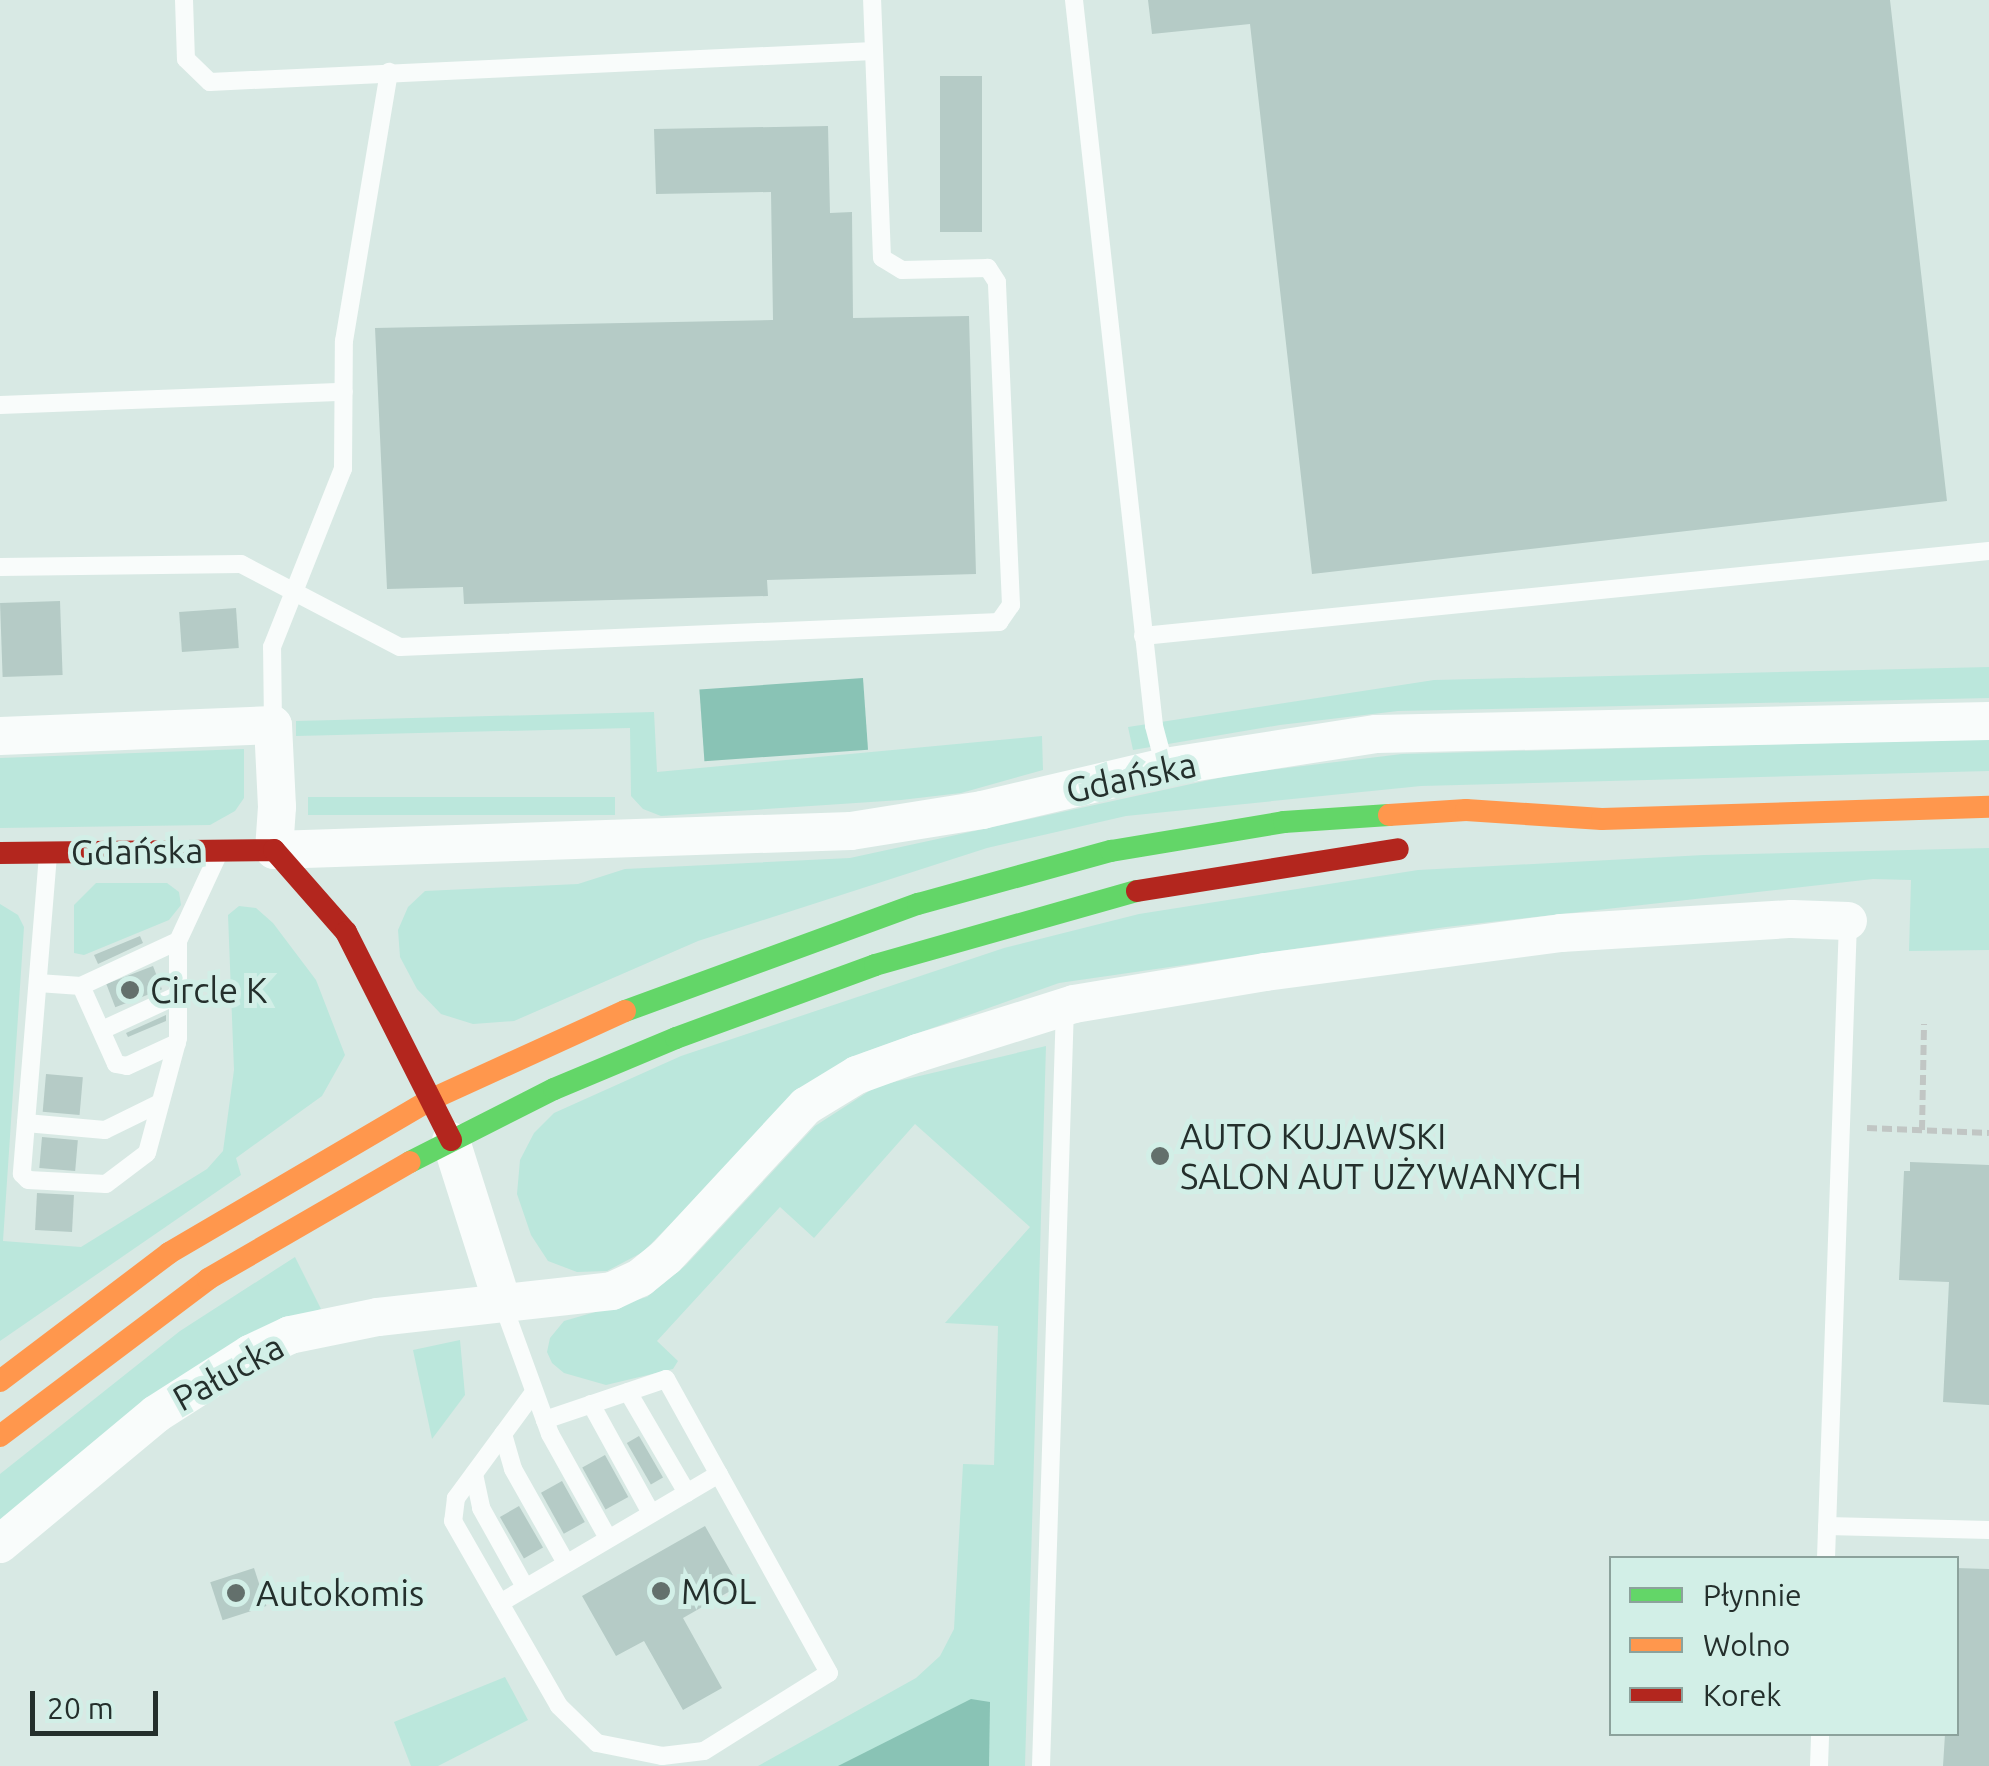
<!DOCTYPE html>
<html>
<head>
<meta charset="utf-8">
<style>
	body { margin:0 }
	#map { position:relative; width:1989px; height:1766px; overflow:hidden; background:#d8e9e4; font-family:Ubuntu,sans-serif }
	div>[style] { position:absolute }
	.green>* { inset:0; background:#bbe7dc; transform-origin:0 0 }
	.water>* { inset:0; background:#89c3b5; transform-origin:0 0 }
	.building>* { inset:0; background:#b5cbc6; transform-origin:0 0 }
	.path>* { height:6px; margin-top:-3px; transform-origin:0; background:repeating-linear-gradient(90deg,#c1c6c4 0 10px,transparent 0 15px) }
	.lane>* { height:18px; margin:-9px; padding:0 9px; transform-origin:9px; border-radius:9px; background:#f9fcfb }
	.street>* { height:38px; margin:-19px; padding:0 19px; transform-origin:19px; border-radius:19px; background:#f9fcfb }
	.fast>* { height:22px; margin:-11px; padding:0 11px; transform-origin:11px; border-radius:11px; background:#63d668 }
	.slow>* { height:22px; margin:-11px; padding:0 11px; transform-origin:11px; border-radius:11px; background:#ff974d }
	.jam>* { height:22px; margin:-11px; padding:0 11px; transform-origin:11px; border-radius:11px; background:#b3261e }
	.dots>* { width:28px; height:28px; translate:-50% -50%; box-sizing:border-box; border:5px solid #d2efe7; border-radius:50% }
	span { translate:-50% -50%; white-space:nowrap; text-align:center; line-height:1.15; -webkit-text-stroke:10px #d2efe7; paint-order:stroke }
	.street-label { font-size:35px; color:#242f2c }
	.poi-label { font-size:35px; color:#242f2c }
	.left { translate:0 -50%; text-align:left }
	.legend { position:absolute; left:1609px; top:1556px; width:350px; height:180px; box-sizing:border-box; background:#d2efe7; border:2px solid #8ca29c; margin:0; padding:12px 18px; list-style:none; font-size:30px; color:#242f2c }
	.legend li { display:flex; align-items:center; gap:20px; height:50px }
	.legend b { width:50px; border:2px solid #8ca29c }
	.scale { position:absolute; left:30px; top:1691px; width:128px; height:45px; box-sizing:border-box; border:5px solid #242f2c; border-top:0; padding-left:12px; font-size:30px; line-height:35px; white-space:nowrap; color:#242f2c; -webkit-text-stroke:8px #d2efe7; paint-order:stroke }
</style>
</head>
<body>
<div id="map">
	<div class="green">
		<i style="clip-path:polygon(1989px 667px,1989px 698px,1398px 711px,1280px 725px,1133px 750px,1128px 727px,1434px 680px)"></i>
		<i style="clip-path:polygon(654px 712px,657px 772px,1042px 736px,1043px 770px,961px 793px,901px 800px,661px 816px,643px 809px,631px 796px,630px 728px,296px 736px,296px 721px)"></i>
		<i style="clip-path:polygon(1989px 739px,1989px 771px,1421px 786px,1126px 816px,987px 848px,698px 941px,514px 1021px,473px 1024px,441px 1014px,417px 989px,400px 957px,398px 930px,408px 907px,425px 891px,578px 884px,625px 869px,850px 858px,1237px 774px,1402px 754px)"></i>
		<i style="clip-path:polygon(244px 749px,244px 798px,235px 811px,210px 825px,0 828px,0 758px)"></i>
		<i style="left:615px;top:797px;width:18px;height:307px;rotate:90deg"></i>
		<i style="clip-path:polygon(1989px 848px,1989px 950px,1909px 951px,1911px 880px,1873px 879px,1446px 927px,1059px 983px,862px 1053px,810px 1082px,643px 1252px,607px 1271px,577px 1272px,548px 1261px,531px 1235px,517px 1194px,520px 1160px,534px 1133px,554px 1113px,681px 1056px,1004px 948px,1139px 914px,1418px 870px,1704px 855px)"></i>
		<i style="clip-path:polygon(96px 883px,167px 883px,179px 892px,181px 905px,169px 920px,84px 955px,74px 953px,74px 905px)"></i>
		<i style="clip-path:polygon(0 904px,18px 915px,24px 927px,3px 1241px,81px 1247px,207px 1169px,223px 1151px,234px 1070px,228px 915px,239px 906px,256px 908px,273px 923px,316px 980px,345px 1055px,322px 1096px,236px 1158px,241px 1175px,0 1341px)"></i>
		<i style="clip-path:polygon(1046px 1046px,1025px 1766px,758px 1766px,916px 1678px,940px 1656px,954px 1629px,963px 1464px,994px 1465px,998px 1326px,945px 1323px,1030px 1227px,915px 1124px,814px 1238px,780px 1207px,657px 1341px,678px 1361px,673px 1369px,606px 1385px,564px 1373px,552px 1363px,547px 1352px,550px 1338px,564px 1321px,647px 1297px,686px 1265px,815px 1126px,877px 1086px)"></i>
		<i style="clip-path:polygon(295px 1257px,321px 1309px,269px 1326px,0 1525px,0 1474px,180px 1331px)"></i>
		<i style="clip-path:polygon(460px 1340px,465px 1395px,432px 1439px,413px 1350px)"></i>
		<i style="clip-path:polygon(505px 1677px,528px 1720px,438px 1766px,411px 1766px,394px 1722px)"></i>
	</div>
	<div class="water">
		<i style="left:863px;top:678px;width:72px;height:164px;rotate:86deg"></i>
		<i style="clip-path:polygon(971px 1699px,990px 1702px,989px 1766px,838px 1766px)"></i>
	</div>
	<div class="building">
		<i style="clip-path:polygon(1148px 0,1890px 0,1947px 501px,1312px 574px,1250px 24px,1152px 34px)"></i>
		<i style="left:940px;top:76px;width:42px;height:156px"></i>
		<i style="clip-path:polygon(828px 126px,830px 213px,852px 212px,853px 318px,969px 316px,976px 574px,767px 580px,768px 596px,464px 604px,463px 587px,387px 589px,375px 328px,773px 320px,771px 192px,656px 194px,654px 129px)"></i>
		<i style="left:60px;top:601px;width:74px;height:60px;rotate:88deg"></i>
		<i style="left:236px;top:608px;width:40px;height:57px;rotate:86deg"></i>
		<i style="clip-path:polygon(140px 936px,143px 943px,98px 964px,94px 955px)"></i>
		<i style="left:153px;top:966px;width:25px;height:50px;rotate:69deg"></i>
		<i style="clip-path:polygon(166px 1015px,166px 1021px,128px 1037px,126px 1033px)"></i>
		<i style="left:46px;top:1074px;width:37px;height:38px;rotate:5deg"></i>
		<i style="left:42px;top:1137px;width:36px;height:31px;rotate:5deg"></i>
		<i style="clip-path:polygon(1910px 1162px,1989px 1165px,1989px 1405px,1943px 1402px,1949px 1282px,1899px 1280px,1904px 1171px,1910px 1171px)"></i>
		<i style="left:37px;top:1193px;width:37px;height:37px;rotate:3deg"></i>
		<i style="left:639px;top:1436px;width:48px;height:14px;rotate:60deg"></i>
		<i style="left:605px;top:1455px;width:48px;height:26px;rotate:61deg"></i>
		<i style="left:562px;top:1481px;width:47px;height:24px;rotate:61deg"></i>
		<i style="left:519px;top:1506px;width:48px;height:22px;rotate:60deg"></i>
		<i style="clip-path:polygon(705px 1526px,739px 1586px,683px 1618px,722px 1688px,683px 1710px,644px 1641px,616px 1656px,582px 1596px)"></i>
		<i style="left:254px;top:1568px;width:40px;height:46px;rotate:72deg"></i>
		<i style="clip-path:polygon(1956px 1568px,1989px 1569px,1989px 1766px,1943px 1766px,1945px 1734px,1956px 1734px)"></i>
	</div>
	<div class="path">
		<i style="left:1867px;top:1128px;width:122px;rotate:2.3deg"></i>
		<i style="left:1922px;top:1130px;width:106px;rotate:-88.9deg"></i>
	</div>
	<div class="lane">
		<i style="left:184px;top:0;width:59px;rotate:88.1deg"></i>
		<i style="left:186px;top:59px;width:33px;rotate:44deg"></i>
		<i style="left:210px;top:82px;width:664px;rotate:-2.68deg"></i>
		<i style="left:1074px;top:0;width:730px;rotate:83.71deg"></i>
		<i style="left:1154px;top:726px;width:42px;rotate:75deg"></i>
		<i style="left:0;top:405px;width:344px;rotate:-2.2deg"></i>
		<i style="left:0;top:567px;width:241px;rotate:-0.7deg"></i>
		<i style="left:241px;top:564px;width:179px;rotate:27.6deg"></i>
		<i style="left:400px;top:647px;width:600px;rotate:-2.39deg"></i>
		<i style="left:999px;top:622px;width:21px;rotate:-55deg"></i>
		<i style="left:1011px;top:605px;width:323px;rotate:-92.5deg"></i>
		<i style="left:997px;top:282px;width:17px;rotate:-123deg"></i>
		<i style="left:988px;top:268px;width:86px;rotate:178.7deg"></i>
		<i style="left:902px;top:270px;width:23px;rotate:-149deg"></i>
		<i style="left:882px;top:258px;width:258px;rotate:-92.2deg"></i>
		<i style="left:1143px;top:636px;width:850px;rotate:-5.74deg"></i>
		<i style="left:273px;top:725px;width:78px;rotate:-90.7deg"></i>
		<i style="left:272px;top:647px;width:192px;rotate:-68.3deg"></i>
		<i style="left:343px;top:469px;width:128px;rotate:-89.6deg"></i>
		<i style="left:344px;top:341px;width:273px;rotate:-80.5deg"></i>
		<i style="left:48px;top:855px;width:320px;rotate:94.7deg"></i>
		<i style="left:22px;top:1174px;width:8px;rotate:45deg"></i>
		<i style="left:28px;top:1180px;width:78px;rotate:2.9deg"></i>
		<i style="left:106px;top:1184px;width:51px;rotate:-37.1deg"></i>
		<i style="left:147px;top:1153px;width:119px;rotate:-74.9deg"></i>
		<i style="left:178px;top:1038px;width:97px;rotate:-90deg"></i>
		<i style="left:38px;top:983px;width:43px;rotate:4deg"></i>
		<i style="left:81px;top:986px;width:107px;rotate:-24.9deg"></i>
		<i style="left:178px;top:941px;width:95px;rotate:-65.1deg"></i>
		<i style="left:81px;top:986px;width:85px;rotate:65.8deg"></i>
		<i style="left:116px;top:1064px;width:11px;rotate:10deg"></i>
		<i style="left:127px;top:1066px;width:55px;rotate:-24.7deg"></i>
		<i style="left:102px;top:1030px;width:84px;rotate:-24.7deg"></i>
		<i style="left:26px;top:1123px;width:79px;rotate:5.1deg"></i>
		<i style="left:105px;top:1130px;width:61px;rotate:-26.1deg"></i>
		<i style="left:502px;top:1302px;width:140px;rotate:70deg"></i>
		<i style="left:550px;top:1434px;width:119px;rotate:60.9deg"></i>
		<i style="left:534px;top:1392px;width:132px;rotate:126.3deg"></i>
		<i style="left:456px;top:1498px;width:23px;rotate:97deg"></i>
		<i style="left:453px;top:1521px;width:213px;rotate:60.2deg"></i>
		<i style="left:559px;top:1706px;width:53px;rotate:44.2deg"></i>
		<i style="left:597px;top:1743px;width:66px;rotate:11.3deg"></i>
		<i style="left:662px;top:1756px;width:42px;rotate:-6.8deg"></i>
		<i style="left:704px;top:1751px;width:147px;rotate:-32deg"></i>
		<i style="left:829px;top:1673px;width:336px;rotate:-119deg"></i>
		<i style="left:666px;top:1379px;width:128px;rotate:161.3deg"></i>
		<i style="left:628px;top:1392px;width:117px;rotate:59.7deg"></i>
		<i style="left:591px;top:1404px;width:124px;rotate:61.2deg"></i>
		<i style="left:503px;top:1434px;width:36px;rotate:74deg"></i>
		<i style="left:513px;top:1469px;width:108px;rotate:60.6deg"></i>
		<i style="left:474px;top:1474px;width:35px;rotate:78deg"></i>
		<i style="left:481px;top:1508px;width:90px;rotate:60.9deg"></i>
		<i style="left:1827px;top:1526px;width:162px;rotate:1.4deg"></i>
		<i style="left:1826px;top:1558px;width:637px;rotate:-88.02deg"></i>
		<i style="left:500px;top:1603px;width:254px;rotate:-30.5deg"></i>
		<i style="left:1041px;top:1766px;width:759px;rotate:-88.19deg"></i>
		<i style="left:1819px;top:1766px;width:32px;rotate:-88deg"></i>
	</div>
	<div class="street">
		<i style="left:0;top:736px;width:273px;rotate:-2.3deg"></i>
		<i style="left:273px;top:725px;width:82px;rotate:87.2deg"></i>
		<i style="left:277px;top:807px;width:43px;rotate:94deg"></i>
		<i style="left:274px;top:850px;width:577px;rotate:-1.89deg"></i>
		<i style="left:851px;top:831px;width:133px;rotate:-9.1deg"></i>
		<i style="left:982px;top:810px;width:188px;rotate:-13.2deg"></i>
		<i style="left:1165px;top:767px;width:214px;rotate:-8.9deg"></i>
		<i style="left:1376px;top:734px;width:613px;rotate:-1.21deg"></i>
		<i style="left:451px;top:1141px;width:169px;rotate:72.4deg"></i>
		<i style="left:0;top:1544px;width:203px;rotate:-39.8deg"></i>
		<i style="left:156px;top:1414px;width:112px;rotate:-32.6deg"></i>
		<i style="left:250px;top:1354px;width:44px;rotate:-25.4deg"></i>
		<i style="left:290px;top:1335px;width:90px;rotate:-11.6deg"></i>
		<i style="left:378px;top:1317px;width:235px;rotate:-6.3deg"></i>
		<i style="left:612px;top:1291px;width:31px;rotate:-25deg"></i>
		<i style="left:640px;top:1278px;width:33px;rotate:-39deg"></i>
		<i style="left:666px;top:1257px;width:206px;rotate:-47.2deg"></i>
		<i style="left:806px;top:1106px;width:60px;rotate:-31.3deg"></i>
		<i style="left:857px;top:1075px;width:65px;rotate:-19.8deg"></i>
		<i style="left:918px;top:1053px;width:164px;rotate:-17.4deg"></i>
		<i style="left:1074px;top:1004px;width:194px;rotate:-9.5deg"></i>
		<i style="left:1265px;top:972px;width:299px;rotate:-7.5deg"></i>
		<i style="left:1561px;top:933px;width:231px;rotate:-3.5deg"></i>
		<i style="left:1792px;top:919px;width:56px;rotate:2deg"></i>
	</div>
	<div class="fast">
		<i style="left:625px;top:1011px;width:312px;rotate:-20.1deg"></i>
		<i style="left:918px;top:904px;width:200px;rotate:-15.4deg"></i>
		<i style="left:1111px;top:851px;width:175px;rotate:-9.5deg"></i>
		<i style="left:1284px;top:822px;width:105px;rotate:-3.8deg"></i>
		<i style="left:410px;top:1162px;width:161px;rotate:-26.9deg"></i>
		<i style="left:554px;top:1089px;width:132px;rotate:-22.7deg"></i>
		<i style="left:676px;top:1038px;width:212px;rotate:-20.1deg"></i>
		<i style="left:875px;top:965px;width:272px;rotate:-15.8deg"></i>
	</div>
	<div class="slow">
		<i style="left:1389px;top:815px;width:77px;rotate:-3.7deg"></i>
		<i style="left:1466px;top:810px;width:136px;rotate:3.8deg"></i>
		<i style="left:1602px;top:819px;width:387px;rotate:-1.8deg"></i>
		<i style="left:0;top:1381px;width:212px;rotate:-37.1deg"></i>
		<i style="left:169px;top:1253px;width:305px;rotate:-30.4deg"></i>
		<i style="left:432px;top:1099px;width:212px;rotate:-24.5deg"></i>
		<i style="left:0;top:1436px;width:261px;rotate:-37deg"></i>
		<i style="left:208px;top:1279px;width:233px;rotate:-30.1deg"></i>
	</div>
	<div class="jam">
		<i style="left:0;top:853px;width:274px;rotate:-0.6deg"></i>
		<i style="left:274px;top:850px;width:109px;rotate:48.7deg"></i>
		<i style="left:346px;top:932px;width:233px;rotate:63.2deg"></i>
		<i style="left:1137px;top:891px;width:264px;rotate:-9.1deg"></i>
	</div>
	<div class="dots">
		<i style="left:130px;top:990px;background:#63706c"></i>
		<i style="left:1160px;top:1156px;background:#63706c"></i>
		<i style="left:661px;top:1591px;background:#63706c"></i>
		<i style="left:236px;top:1593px;background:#63706c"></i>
	</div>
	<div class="street-label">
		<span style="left:1131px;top:777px;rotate:-12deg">Gdańska</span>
		<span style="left:137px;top:851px;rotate:-1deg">Gdańska</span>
		<span style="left:228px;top:1372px;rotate:-29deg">Pałucka</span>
	</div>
	<div class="poi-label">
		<span class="left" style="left:150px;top:990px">Circle K</span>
		<span class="left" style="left:1180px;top:1156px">AUTO KUJAWSKI<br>SALON AUT UŻYWANYCH</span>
		<span class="left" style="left:681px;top:1591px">MOL</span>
		<span class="left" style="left:256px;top:1593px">Autokomis</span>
	</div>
	<ul class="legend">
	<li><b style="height:12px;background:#63d668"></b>Płynnie</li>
	<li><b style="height:12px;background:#ff974d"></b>Wolno</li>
	<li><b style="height:12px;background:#b3261e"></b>Korek</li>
	</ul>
	<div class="scale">20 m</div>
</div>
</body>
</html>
